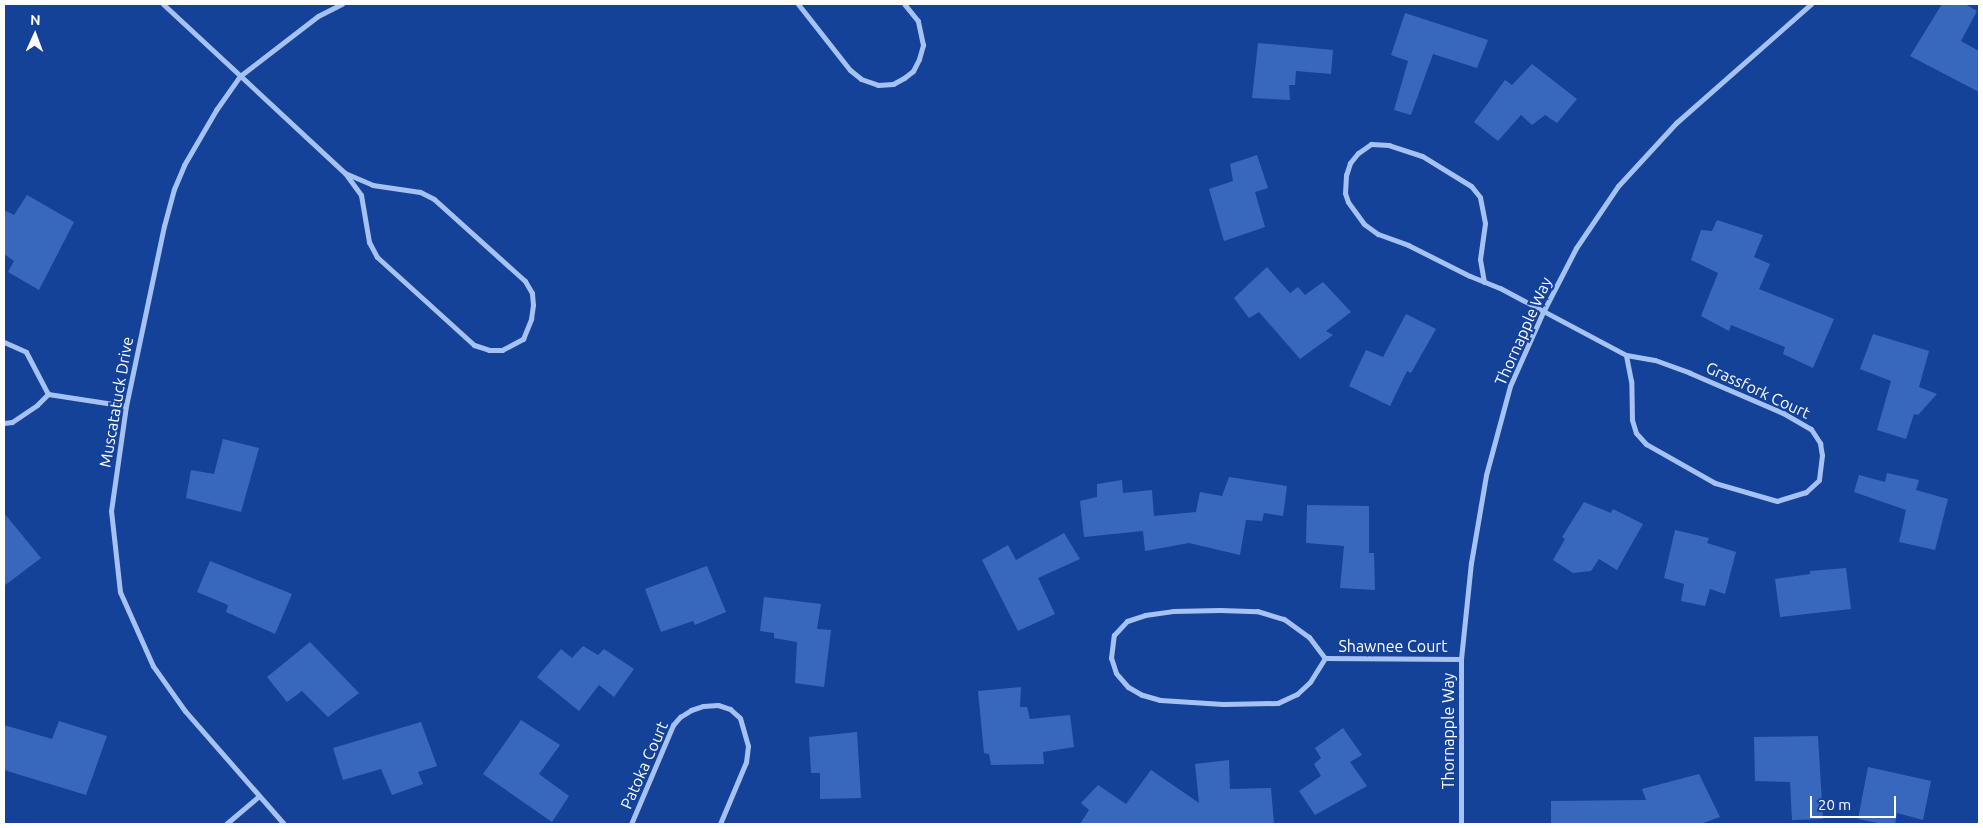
<!DOCTYPE html>
<html>
<head>
<meta charset="utf-8">
<style>
	body { margin:0 }
	#map { position:relative; width:1983px; height:828px; overflow:hidden; background:#144298; font-family:Ubuntu,sans-serif }
	div>[style] { position:absolute }
	.building>* { inset:0; background:#3868be }
	.minor>* { height:5px; margin:-2.5px; padding:0 2.5px; transform-origin:2.5px; border-radius:2.5px; background:#a6c2f3 }
	span { translate:-50% -50%; white-space:nowrap; text-align:center; line-height:1.15; -webkit-text-stroke:4.5px #144298; paint-order:stroke }
	.street-label { font-size:16px; color:#fff }
	.frame { position:absolute; inset:0; border:5px solid #fff; pointer-events:none }
	.north { position:absolute; left:10px; top:10px; width:50px; height:50px; -webkit-text-stroke:4px #144298; paint-order:stroke; rotate:2deg; font-size:14px; font-weight:700; line-height:20px; text-align:center; color:#fff }
	.north::after { content:''; display:block; margin:auto; width:18px; height:22px; background:#fff; clip-path:polygon(50% 0,100% 100%,50% 72%,0 100%) }
	.scale { position:absolute; left:1810px; top:796px; width:86px; height:22px; box-sizing:border-box; border:2px solid #fff; border-top:0; padding-left:6px; font-size:15px; line-height:18px; white-space:nowrap; color:#fff; -webkit-text-stroke:4px #144298; paint-order:stroke }
</style>
</head>
<body>
<div id="map">
	<div class="building">
		<i style="clip-path:polygon(1942px 4px,1965px 4px,1977px 11px,1961px 41px,1979px 51px,1979px 92px,1910px 56px)"></i>
		<i style="clip-path:polygon(1405px 13px,1488px 40px,1477px 68px,1433px 54px,1411px 115px,1394px 110px,1408px 61px,1391px 55px)"></i>
		<i style="clip-path:polygon(1258px 43px,1333px 50px,1331px 74px,1296px 71px,1295px 85px,1289px 85px,1290px 100px,1252px 98px)"></i>
		<i style="clip-path:polygon(1532px 64px,1577px 99px,1557px 123px,1545px 115px,1532px 125px,1521px 115px,1498px 141px,1474px 122px,1505px 80px,1512px 85px)"></i>
		<i style="clip-path:polygon(1257px 155px,1268px 188px,1255px 192px,1265px 227px,1224px 241px,1209px 189px,1233px 181px,1230px 164px)"></i>
		<i style="clip-path:polygon(27px 195px,74px 222px,39px 290px,8px 272px,14px 261px,4px 254px,4px 210px,14px 215px)"></i>
		<i style="clip-path:polygon(1717px 220px,1763px 235px,1754px 257px,1770px 264px,1759px 289px,1834px 319px,1813px 368px,1783px 354px,1785px 347px,1731px 325px,1729px 331px,1701px 316px,1718px 273px,1691px 260px,1701px 230px,1712px 231px)"></i>
		<i style="clip-path:polygon(1267px 267px,1290px 293px,1298px 287px,1305px 295px,1323px 282px,1351px 312px,1326px 331px,1333px 335px,1300px 359px,1259px 312px,1249px 318px,1234px 298px)"></i>
		<i style="clip-path:polygon(1406px 314px,1436px 329px,1411px 373px,1407px 371px,1390px 406px,1349px 386px,1366px 350px,1383px 357px)"></i>
		<i style="clip-path:polygon(1873px 334px,1929px 351px,1919px 387px,1937px 394px,1918px 415px,1914px 414px,1906px 439px,1877px 430px,1891px 381px,1860px 369px)"></i>
		<i style="clip-path:polygon(223px 439px,259px 448px,241px 512px,186px 498px,191px 470px,214px 474px)"></i>
		<i style="clip-path:polygon(1887px 473px,1919px 480px,1916px 490px,1948px 499px,1935px 550px,1899px 542px,1906px 510px,1854px 492px,1859px 475px,1885px 482px)"></i>
		<i style="clip-path:polygon(1229px 477px,1287px 486px,1283px 516px,1264px 513px,1262px 521px,1246px 520px,1240px 555px,1189px 543px,1145px 551px,1143px 531px,1084px 537px,1080px 501px,1097px 497px,1097px 484px,1122px 480px,1123px 493px,1152px 490px,1154px 516px,1196px 512px,1200px 492px,1222px 496px)"></i>
		<i style="clip-path:polygon(1584px 502px,1611px 513px,1613px 509px,1643px 524px,1617px 570px,1599px 559px,1591px 571px,1573px 573px,1553px 560px,1565px 539px,1562px 537px)"></i>
		<i style="clip-path:polygon(1307px 505px,1369px 506px,1369px 553px,1374px 553px,1375px 590px,1340px 588px,1344px 546px,1306px 543px)"></i>
		<i style="clip-path:polygon(4px 513px,41px 558px,4px 586px)"></i>
		<i style="clip-path:polygon(1675px 530px,1709px 538px,1707px 543px,1736px 552px,1725px 594px,1710px 589px,1705px 606px,1681px 601px,1684px 584px,1664px 578px)"></i>
		<i style="clip-path:polygon(1064px 533px,1080px 559px,1038px 578px,1055px 614px,1018px 631px,982px 560px,1008px 545px,1016px 560px)"></i>
		<i style="clip-path:polygon(210px 561px,292px 594px,275px 634px,226px 612px,228px 605px,197px 592px)"></i>
		<i style="clip-path:polygon(707px 566px,726px 612px,695px 625px,693px 621px,661px 632px,645px 589px)"></i>
		<i style="clip-path:polygon(1846px 568px,1851px 609px,1780px 617px,1775px 579px,1810px 574px,1810px 571px)"></i>
		<i style="clip-path:polygon(764px 597px,821px 604px,817px 629px,831px 630px,824px 687px,795px 683px,797px 642px,774px 638px,774px 633px,760px 631px)"></i>
		<i style="clip-path:polygon(310px 642px,359px 693px,328px 717px,302px 691px,287px 702px,267px 677px)"></i>
		<i style="clip-path:polygon(583px 646px,598px 655px,604px 649px,634px 669px,614px 697px,599px 685px,579px 711px,537px 677px,561px 649px,572px 658px)"></i>
		<i style="clip-path:polygon(1021px 687px,1020px 707px,1027px 707px,1030px 719px,1070px 715px,1074px 747px,1043px 752px,1044px 764px,991px 765px,989px 754px,984px 753px,978px 691px)"></i>
		<i style="clip-path:polygon(521px 720px,560px 745px,539px 774px,569px 796px,552px 822px,483px 774px)"></i>
		<i style="clip-path:polygon(59px 721px,107px 736px,86px 795px,4px 770px,4px 725px,52px 739px)"></i>
		<i style="clip-path:polygon(421px 722px,437px 766px,418px 772px,423px 784px,392px 795px,381px 769px,343px 780px,333px 748px)"></i>
		<i style="clip-path:polygon(1343px 728px,1362px 755px,1350px 762px,1367px 786px,1315px 815px,1299px 791px,1321px 776px,1314px 764px,1321px 758px,1315px 748px)"></i>
		<i style="clip-path:polygon(857px 732px,861px 798px,820px 799px,820px 773px,811px 773px,809px 737px)"></i>
		<i style="clip-path:polygon(1818px 736px,1823px 819px,1792px 820px,1790px 782px,1755px 781px,1754px 737px)"></i>
		<i style="clip-path:polygon(1229px 760px,1230px 789px,1271px 788px,1274px 824px,1080px 824px,1089px 810px,1081px 803px,1098px 785px,1126px 804px,1151px 770px,1199px 803px,1195px 764px)"></i>
		<i style="clip-path:polygon(1868px 767px,1931px 781px,1923px 820px,1897px 813px,1895px 824px,1883px 824px,1858px 819px)"></i>
		<i style="clip-path:polygon(1699px 774px,1720px 817px,1700px 824px,1551px 824px,1551px 801px,1646px 800px,1642px 789px)"></i>
	</div>
	<div class="minor">
		<i style="left:163px;top:4px;width:248px;rotate:42.9deg"></i>
		<i style="left:345px;top:173px;width:27px;rotate:54deg"></i>
		<i style="left:361px;top:195px;width:48px;rotate:80.3deg"></i>
		<i style="left:369px;top:242px;width:17px;rotate:62deg"></i>
		<i style="left:377px;top:257px;width:131px;rotate:42.2deg"></i>
		<i style="left:474px;top:345px;width:16px;rotate:18deg"></i>
		<i style="left:489px;top:350px;width:13px"></i>
		<i style="left:502px;top:350px;width:24px;rotate:-28deg"></i>
		<i style="left:523px;top:339px;width:22px;rotate:-68deg"></i>
		<i style="left:531px;top:319px;width:14px;rotate:-82deg"></i>
		<i style="left:533px;top:305px;width:12px;rotate:-95deg"></i>
		<i style="left:532px;top:293px;width:14px;rotate:-120deg"></i>
		<i style="left:525px;top:281px;width:122px;rotate:-138deg"></i>
		<i style="left:434px;top:199px;width:16px;rotate:-153deg"></i>
		<i style="left:420px;top:192px;width:48px;rotate:-171.5deg"></i>
		<i style="left:373px;top:185px;width:30px;rotate:-157deg"></i>
		<i style="left:798px;top:4px;width:84px;rotate:51.8deg"></i>
		<i style="left:850px;top:70px;width:14px;rotate:39deg"></i>
		<i style="left:861px;top:79px;width:18px;rotate:19deg"></i>
		<i style="left:878px;top:85px;width:15px;rotate:-4deg"></i>
		<i style="left:893px;top:84px;width:13px;rotate:-29deg"></i>
		<i style="left:904px;top:78px;width:11px;rotate:-38deg"></i>
		<i style="left:913px;top:71px;width:13px;rotate:-63deg"></i>
		<i style="left:919px;top:59px;width:15px;rotate:-74deg"></i>
		<i style="left:923px;top:45px;width:25px;rotate:-102deg"></i>
		<i style="left:918px;top:21px;width:22px;rotate:-129deg"></i>
		<i style="left:1484px;top:282px;width:23px;rotate:-100deg"></i>
		<i style="left:1480px;top:259px;width:36px;rotate:-82deg"></i>
		<i style="left:1485px;top:223px;width:26px;rotate:-101deg"></i>
		<i style="left:1480px;top:197px;width:14px;rotate:-129deg"></i>
		<i style="left:1471px;top:186px;width:57px;rotate:-148.5deg"></i>
		<i style="left:1422px;top:156px;width:35px;rotate:-162deg"></i>
		<i style="left:1389px;top:145px;width:18px;rotate:-177deg"></i>
		<i style="left:1371px;top:144px;width:16px;rotate:145deg"></i>
		<i style="left:1358px;top:153px;width:13px;rotate:129deg"></i>
		<i style="left:1350px;top:163px;width:13px;rotate:108deg"></i>
		<i style="left:1346px;top:175px;width:18px;rotate:93deg"></i>
		<i style="left:1345px;top:193px;width:9px;rotate:72deg"></i>
		<i style="left:1348px;top:202px;width:27px;rotate:54deg"></i>
		<i style="left:1364px;top:224px;width:17px;rotate:36deg"></i>
		<i style="left:1378px;top:234px;width:32px;rotate:20deg"></i>
		<i style="left:1408px;top:245px;width:69px;rotate:26.6deg"></i>
		<i style="left:1470px;top:276px;width:32px;rotate:22deg"></i>
		<i style="left:1500px;top:288px;width:143px;rotate:28deg"></i>
		<i style="left:1626px;top:355px;width:29px;rotate:10deg"></i>
		<i style="left:1655px;top:360px;width:37px;rotate:20deg"></i>
		<i style="left:1690px;top:373px;width:101px;rotate:23.3deg"></i>
		<i style="left:1783px;top:413px;width:32px;rotate:30deg"></i>
		<i style="left:1811px;top:429px;width:17px;rotate:57deg"></i>
		<i style="left:1820px;top:443px;width:12px;rotate:81deg"></i>
		<i style="left:1822px;top:455px;width:25px;rotate:97deg"></i>
		<i style="left:1819px;top:480px;width:18px;rotate:137deg"></i>
		<i style="left:1806px;top:492px;width:30px;rotate:163deg"></i>
		<i style="left:1777px;top:501px;width:65px;rotate:-163.8deg"></i>
		<i style="left:1715px;top:483px;width:79px;rotate:-150.5deg"></i>
		<i style="left:1646px;top:444px;width:15px;rotate:-132deg"></i>
		<i style="left:1636px;top:433px;width:14px;rotate:-107deg"></i>
		<i style="left:1632px;top:420px;width:39px;rotate:-91deg"></i>
		<i style="left:1631px;top:381px;width:26px;rotate:-101deg"></i>
		<i style="left:4px;top:342px;width:24px;rotate:24deg"></i>
		<i style="left:26px;top:352px;width:47px;rotate:62.4deg"></i>
		<i style="left:48px;top:394px;width:79px;rotate:8.7deg"></i>
		<i style="left:4px;top:423px;width:8px;rotate:-7deg"></i>
		<i style="left:12px;top:422px;width:30px;rotate:-34deg"></i>
		<i style="left:37px;top:405px;width:16px;rotate:-45deg"></i>
		<i style="left:1325px;top:658px;width:28px;rotate:122deg"></i>
		<i style="left:1310px;top:682px;width:18px;rotate:137deg"></i>
		<i style="left:1297px;top:694px;width:21px;rotate:155deg"></i>
		<i style="left:1278px;top:703px;width:55px;rotate:179deg"></i>
		<i style="left:1223px;top:704px;width:63px;rotate:-176.4deg"></i>
		<i style="left:1160px;top:700px;width:19px;rotate:-164deg"></i>
		<i style="left:1142px;top:695px;width:16px;rotate:-150deg"></i>
		<i style="left:1128px;top:687px;width:18px;rotate:-131deg"></i>
		<i style="left:1116px;top:673px;width:16px;rotate:-108deg"></i>
		<i style="left:1111px;top:658px;width:23px;rotate:-83deg"></i>
		<i style="left:1114px;top:635px;width:19px;rotate:-47deg"></i>
		<i style="left:1127px;top:621px;width:19px;rotate:-18deg"></i>
		<i style="left:1145px;top:615px;width:28px;rotate:-8deg"></i>
		<i style="left:1173px;top:611px;width:47px;rotate:-1.2deg"></i>
		<i style="left:1220px;top:610px;width:37px;rotate:2deg"></i>
		<i style="left:1257px;top:611px;width:28px;rotate:17deg"></i>
		<i style="left:1284px;top:619px;width:31px;rotate:36deg"></i>
		<i style="left:1309px;top:637px;width:26px;rotate:53deg"></i>
		<i style="left:1325px;top:658px;width:136px;rotate:0.4deg"></i>
		<i style="left:226px;top:824px;width:43px;rotate:-40.3deg"></i>
		<i style="left:284px;top:824px;width:150px;rotate:-131.2deg"></i>
		<i style="left:185px;top:711px;width:55px;rotate:-125.4deg"></i>
		<i style="left:153px;top:666px;width:81px;rotate:-114deg"></i>
		<i style="left:120px;top:592px;width:81px;rotate:-96.3deg"></i>
		<i style="left:111px;top:511px;width:106px;rotate:-81.9deg"></i>
		<i style="left:126px;top:406px;width:184px;rotate:-78.1deg"></i>
		<i style="left:164px;top:226px;width:38px;rotate:-75deg"></i>
		<i style="left:174px;top:189px;width:26px;rotate:-67deg"></i>
		<i style="left:184px;top:165px;width:64px;rotate:-59.8deg"></i>
		<i style="left:216px;top:110px;width:42px;rotate:-54.8deg"></i>
		<i style="left:240px;top:76px;width:98px;rotate:-37.6deg"></i>
		<i style="left:318px;top:16px;width:27px;rotate:-27deg"></i>
		<i style="left:631px;top:824px;width:108px;rotate:-67deg"></i>
		<i style="left:673px;top:725px;width:11px;rotate:-49deg"></i>
		<i style="left:680px;top:717px;width:13px;rotate:-32deg"></i>
		<i style="left:691px;top:710px;width:13px;rotate:-18deg"></i>
		<i style="left:703px;top:706px;width:15px;rotate:-4deg"></i>
		<i style="left:718px;top:705px;width:13px;rotate:18deg"></i>
		<i style="left:730px;top:709px;width:13px;rotate:42deg"></i>
		<i style="left:740px;top:718px;width:29px;rotate:74deg"></i>
		<i style="left:748px;top:746px;width:16px;rotate:97deg"></i>
		<i style="left:746px;top:762px;width:67px;rotate:112.8deg"></i>
		<i style="left:1461px;top:824px;width:165px;rotate:-90deg"></i>
		<i style="left:1461px;top:659px;width:97px;rotate:-84.1deg"></i>
		<i style="left:1471px;top:563px;width:89px;rotate:-80.3deg"></i>
		<i style="left:1486px;top:475px;width:92px;rotate:-74.9deg"></i>
		<i style="left:1510px;top:386px;width:81px;rotate:-66deg"></i>
		<i style="left:1543px;top:312px;width:72px;rotate:-62.7deg"></i>
		<i style="left:1576px;top:248px;width:75px;rotate:-55.9deg"></i>
		<i style="left:1618px;top:186px;width:86px;rotate:-47.4deg"></i>
		<i style="left:1676px;top:123px;width:180px;rotate:-41.4deg"></i>
	</div>
	<div class="street-label">
		<span style="left:1523px;top:331px;rotate:-66deg">Thornapple Way</span>
		<span style="left:1758px;top:390px;rotate:25deg">Grassfork Court</span>
		<span style="left:116px;top:402px;rotate:-80deg">Muscatatuck Drive</span>
		<span style="left:1393px;top:646px">Shawnee Court</span>
		<span style="left:1448px;top:731px;rotate:-90deg">Thornapple Way</span>
		<span style="left:644px;top:765px;rotate:-66deg">Patoka Court</span>
	</div>
	<div class="frame"></div>
	<div class="north">N</div>
	<div class="scale">20 m</div>
</div>
</body>
</html>
